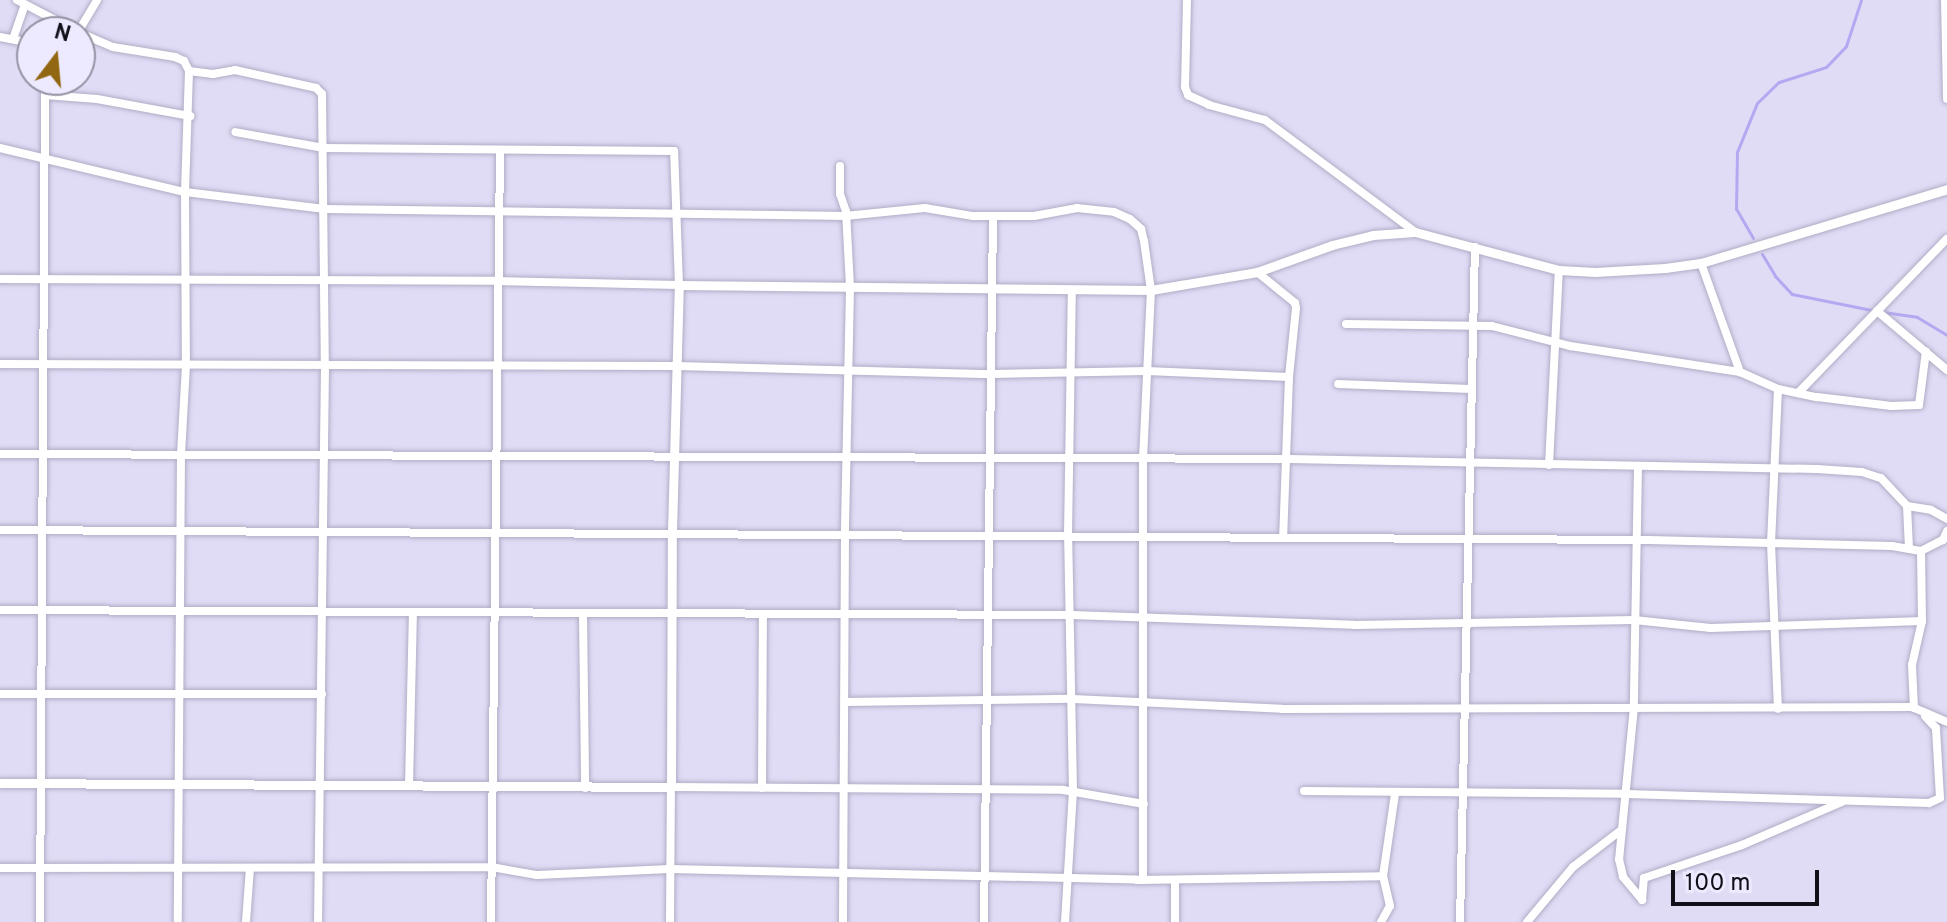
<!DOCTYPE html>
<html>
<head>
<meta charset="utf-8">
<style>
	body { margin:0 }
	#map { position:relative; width:1947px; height:922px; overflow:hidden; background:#e0dcf6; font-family:Overpass,sans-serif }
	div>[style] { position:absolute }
	.stream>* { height:3px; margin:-1.5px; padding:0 1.5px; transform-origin:1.5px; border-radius:1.5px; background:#b6a7f1 }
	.roads { filter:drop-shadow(0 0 2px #b0adc5) drop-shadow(0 0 2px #b0adc5) }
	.minor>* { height:8px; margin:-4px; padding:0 4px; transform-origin:4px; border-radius:4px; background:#fff }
	.tertiary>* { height:9px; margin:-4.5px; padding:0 4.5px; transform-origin:4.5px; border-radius:4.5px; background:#fff }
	span { translate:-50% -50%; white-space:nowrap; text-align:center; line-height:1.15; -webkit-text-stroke:6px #edeaff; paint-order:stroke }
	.north { position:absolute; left:16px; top:16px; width:80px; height:80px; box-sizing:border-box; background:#edeaff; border:2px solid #9592a3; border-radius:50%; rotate:16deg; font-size:22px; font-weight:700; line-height:32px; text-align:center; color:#110f18 }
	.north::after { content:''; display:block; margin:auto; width:28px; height:36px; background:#926712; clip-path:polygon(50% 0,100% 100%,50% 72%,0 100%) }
	.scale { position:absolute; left:1671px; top:870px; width:148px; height:36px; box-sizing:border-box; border:4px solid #110f18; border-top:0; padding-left:10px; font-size:24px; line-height:28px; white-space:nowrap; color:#110f18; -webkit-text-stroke:6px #edeaff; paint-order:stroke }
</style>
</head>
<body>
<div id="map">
	<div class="stream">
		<i style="left:1753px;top:238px;width:34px;rotate:-120deg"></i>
		<i style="left:1736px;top:209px;width:57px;rotate:-89deg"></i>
		<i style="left:1737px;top:152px;width:53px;rotate:-67.8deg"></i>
		<i style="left:1757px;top:103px;width:30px;rotate:-44deg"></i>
		<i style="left:1779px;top:82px;width:49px;rotate:-17.7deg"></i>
		<i style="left:1826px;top:67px;width:29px;rotate:-46deg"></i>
		<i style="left:1846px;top:46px;width:48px;rotate:-71.9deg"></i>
		<i style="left:1762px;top:254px;width:26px;rotate:59deg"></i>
		<i style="left:1775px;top:276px;width:25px;rotate:47deg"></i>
		<i style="left:1792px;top:294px;width:86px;rotate:11.4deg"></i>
		<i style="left:1883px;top:312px;width:34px;rotate:8deg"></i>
		<i style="left:1917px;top:317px;width:35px;rotate:31deg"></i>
	</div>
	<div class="roads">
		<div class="minor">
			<i style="left:17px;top:0;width:69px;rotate:27.7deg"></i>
			<i style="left:1187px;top:0;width:87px;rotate:91.3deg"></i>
			<i style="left:1185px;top:87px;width:9px;rotate:69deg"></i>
			<i style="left:1188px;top:95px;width:23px;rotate:25deg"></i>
			<i style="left:1209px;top:105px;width:58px;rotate:15deg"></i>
			<i style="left:1265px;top:120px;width:187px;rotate:36.7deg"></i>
			<i style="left:1945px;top:0;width:99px;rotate:88.8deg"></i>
			<i style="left:78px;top:32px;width:37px;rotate:-59deg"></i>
			<i style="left:80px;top:33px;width:36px;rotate:23deg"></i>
			<i style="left:113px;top:47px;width:63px;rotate:9.2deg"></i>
			<i style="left:175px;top:57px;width:10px;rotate:24deg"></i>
			<i style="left:184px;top:61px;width:11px;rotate:63deg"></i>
			<i style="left:189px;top:71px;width:121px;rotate:91.9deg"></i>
			<i style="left:185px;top:192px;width:173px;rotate:89.7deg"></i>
			<i style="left:186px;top:365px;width:89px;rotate:93.2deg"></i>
			<i style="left:181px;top:454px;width:468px;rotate:90.4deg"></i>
			<i style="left:0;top:37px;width:33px;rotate:11deg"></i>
			<i style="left:13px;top:39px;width:36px;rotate:-71deg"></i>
			<i style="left:189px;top:71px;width:24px;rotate:7deg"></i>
			<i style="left:213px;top:74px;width:22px;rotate:-10deg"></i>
			<i style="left:235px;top:70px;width:83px;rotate:12.5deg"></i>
			<i style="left:316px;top:88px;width:8px;rotate:45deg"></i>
			<i style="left:322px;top:94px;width:273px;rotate:89.4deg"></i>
			<i style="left:325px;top:367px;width:555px;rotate:90.72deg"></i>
			<i style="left:45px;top:95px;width:52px;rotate:4.4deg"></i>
			<i style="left:97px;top:99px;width:95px;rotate:10.4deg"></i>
			<i style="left:0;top:148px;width:190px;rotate:13.4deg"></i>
			<i style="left:185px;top:192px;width:141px;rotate:6.9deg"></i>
			<i style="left:325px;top:209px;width:520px;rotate:0.77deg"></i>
			<i style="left:845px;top:216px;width:80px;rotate:-5.7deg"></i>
			<i style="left:925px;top:208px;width:49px;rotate:9.5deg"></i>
			<i style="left:973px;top:216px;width:61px"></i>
			<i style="left:1034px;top:216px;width:44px;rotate:-10.5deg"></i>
			<i style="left:1077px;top:208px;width:37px;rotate:6deg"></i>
			<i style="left:1114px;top:212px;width:17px;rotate:24deg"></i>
			<i style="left:1130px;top:219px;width:15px;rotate:42deg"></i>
			<i style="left:1141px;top:229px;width:12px;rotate:76deg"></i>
			<i style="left:1144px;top:241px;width:49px;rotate:81.9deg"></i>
			<i style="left:1151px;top:290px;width:169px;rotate:92.7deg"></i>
			<i style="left:1143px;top:459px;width:421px;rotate:90deg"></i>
			<i style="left:840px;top:166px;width:28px;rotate:90deg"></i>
			<i style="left:840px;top:194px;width:18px;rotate:71deg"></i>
			<i style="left:846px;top:211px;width:77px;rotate:87deg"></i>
			<i style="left:850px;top:288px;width:246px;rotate:91.2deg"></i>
			<i style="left:845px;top:534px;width:388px;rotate:90.3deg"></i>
			<i style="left:1701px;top:263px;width:116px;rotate:70.3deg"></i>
			<i style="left:1257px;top:272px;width:49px;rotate:39.2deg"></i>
			<i style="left:1295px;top:303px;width:5px;rotate:79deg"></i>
			<i style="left:1296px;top:308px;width:69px;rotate:95.8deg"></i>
			<i style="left:1289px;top:377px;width:160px;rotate:92.1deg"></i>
			<i style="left:0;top:279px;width:498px;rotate:0.2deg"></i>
			<i style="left:498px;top:281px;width:181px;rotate:1.3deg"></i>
			<i style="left:679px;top:285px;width:134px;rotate:-92.1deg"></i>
			<i style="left:674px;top:151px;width:350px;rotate:-179.5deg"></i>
			<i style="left:324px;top:148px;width:90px;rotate:-169.8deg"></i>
			<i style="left:1877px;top:311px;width:92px;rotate:40.1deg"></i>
			<i style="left:1346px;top:324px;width:146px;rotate:0.8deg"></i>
			<i style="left:1492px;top:326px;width:81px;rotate:14.4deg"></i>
			<i style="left:1570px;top:346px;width:172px;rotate:8.7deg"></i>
			<i style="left:1740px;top:372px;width:42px;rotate:24.1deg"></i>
			<i style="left:1778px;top:389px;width:40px;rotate:12deg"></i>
			<i style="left:1817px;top:397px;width:75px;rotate:6.9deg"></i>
			<i style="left:1891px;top:406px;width:28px;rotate:-2deg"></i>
			<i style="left:1919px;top:405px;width:54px;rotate:-82.6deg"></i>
			<i style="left:0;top:364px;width:677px;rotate:0.17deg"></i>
			<i style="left:677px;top:366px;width:314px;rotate:1.5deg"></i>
			<i style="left:991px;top:374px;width:156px;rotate:-1.1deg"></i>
			<i style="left:1147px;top:371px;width:142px;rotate:2.4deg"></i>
			<i style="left:1338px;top:384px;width:133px;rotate:2.2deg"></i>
			<i style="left:1778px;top:389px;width:154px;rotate:92.6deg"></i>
			<i style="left:1771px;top:543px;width:166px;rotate:87.6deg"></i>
			<i style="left:1799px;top:392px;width:213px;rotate:-46deg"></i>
			<i style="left:0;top:454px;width:1289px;rotate:0.22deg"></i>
			<i style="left:1289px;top:459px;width:528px;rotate:1.09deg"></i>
			<i style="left:1817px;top:469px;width:45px;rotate:3.8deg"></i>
			<i style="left:1862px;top:472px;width:20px;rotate:18deg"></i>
			<i style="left:1881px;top:478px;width:38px;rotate:47deg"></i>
			<i style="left:1907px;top:506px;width:24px;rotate:9deg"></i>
			<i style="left:1931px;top:510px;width:18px;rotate:29deg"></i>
			<i style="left:1549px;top:465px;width:195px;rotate:-87.1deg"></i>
			<i style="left:1638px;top:466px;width:241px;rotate:91deg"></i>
			<i style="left:1634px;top:707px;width:153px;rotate:95.6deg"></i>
			<i style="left:1619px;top:859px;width:18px;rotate:77deg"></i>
			<i style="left:1623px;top:877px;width:30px;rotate:50deg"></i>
			<i style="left:1907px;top:506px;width:42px;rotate:87.3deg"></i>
			<i style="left:0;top:530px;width:1649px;rotate:0.35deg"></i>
			<i style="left:1649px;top:540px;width:243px;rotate:1.4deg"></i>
			<i style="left:1892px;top:546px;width:29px;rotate:10deg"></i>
			<i style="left:1921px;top:551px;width:25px;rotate:-27deg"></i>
			<i style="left:1943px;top:540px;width:10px;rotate:-66deg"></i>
			<i style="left:0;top:610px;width:1072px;rotate:0.27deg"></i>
			<i style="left:1072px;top:615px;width:282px;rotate:2deg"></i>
			<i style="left:1354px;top:625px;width:280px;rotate:-1deg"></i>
			<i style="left:1634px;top:620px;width:77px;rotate:5.9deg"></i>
			<i style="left:1711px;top:628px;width:211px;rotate:-1.9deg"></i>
			<i style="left:583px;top:613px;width:175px;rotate:89.3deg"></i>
			<i style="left:0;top:694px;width:322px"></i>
			<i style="left:846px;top:702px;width:227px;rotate:-0.8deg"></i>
			<i style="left:1073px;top:699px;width:209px;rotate:2.7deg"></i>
			<i style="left:1282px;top:709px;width:630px;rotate:-0.18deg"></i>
			<i style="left:1912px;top:707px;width:38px;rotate:23deg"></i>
			<i style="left:1914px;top:708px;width:43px;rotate:-92.7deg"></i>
			<i style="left:1912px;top:665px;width:45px;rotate:-77.2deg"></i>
			<i style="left:1922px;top:621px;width:70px;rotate:-90.8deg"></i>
			<i style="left:409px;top:786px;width:174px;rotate:-88.7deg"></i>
			<i style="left:762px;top:788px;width:174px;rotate:-89.7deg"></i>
			<i style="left:1304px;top:791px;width:322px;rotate:0.5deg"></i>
			<i style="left:1626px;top:794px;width:303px;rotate:1.7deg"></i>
			<i style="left:1929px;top:803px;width:12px;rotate:-24deg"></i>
			<i style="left:1940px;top:798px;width:70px;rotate:-93.3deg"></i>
			<i style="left:1936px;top:728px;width:16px;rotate:-133deg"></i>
			<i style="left:0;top:868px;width:491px;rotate:-0.1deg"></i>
			<i style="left:491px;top:867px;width:47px;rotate:9.9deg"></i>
			<i style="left:537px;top:875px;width:133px;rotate:-2.6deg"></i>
			<i style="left:670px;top:869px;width:467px;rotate:1.3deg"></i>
			<i style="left:1137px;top:880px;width:246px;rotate:-0.9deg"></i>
			<i style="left:1642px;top:900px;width:22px;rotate:-85deg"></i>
			<i style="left:1644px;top:878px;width:103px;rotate:-18.6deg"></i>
			<i style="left:1742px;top:845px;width:109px;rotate:-23.3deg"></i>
			<i style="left:40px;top:922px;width:842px;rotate:-89.66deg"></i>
			<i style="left:246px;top:922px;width:54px;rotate:-85.8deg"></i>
			<i style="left:491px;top:922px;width:772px;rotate:-89.33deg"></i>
			<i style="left:670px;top:922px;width:135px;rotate:-89.6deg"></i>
			<i style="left:671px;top:787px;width:392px;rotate:0.4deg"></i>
			<i style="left:1063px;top:790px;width:82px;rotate:9.8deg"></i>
			<i style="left:984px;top:922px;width:706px;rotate:-89.27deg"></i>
			<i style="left:1065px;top:922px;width:131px;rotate:-86.5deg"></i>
			<i style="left:1073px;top:791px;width:256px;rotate:-91.1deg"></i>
			<i style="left:1068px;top:535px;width:245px;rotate:-89.1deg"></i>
			<i style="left:1175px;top:922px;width:42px;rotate:-90deg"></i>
			<i style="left:1381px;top:922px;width:18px;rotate:-61deg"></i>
			<i style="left:1390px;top:906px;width:31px;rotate:-103deg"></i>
			<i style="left:1383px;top:876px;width:83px;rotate:-81.7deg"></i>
			<i style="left:1460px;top:922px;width:675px;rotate:-88.73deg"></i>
			<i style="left:1527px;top:922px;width:72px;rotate:-50.1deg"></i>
			<i style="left:1573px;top:867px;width:59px;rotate:-37.5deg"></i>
		</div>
		<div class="tertiary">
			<i style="left:0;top:783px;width:671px;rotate:0.34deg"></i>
			<i style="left:671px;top:787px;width:256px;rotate:-89.8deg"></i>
			<i style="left:672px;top:531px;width:246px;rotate:-88.4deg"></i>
			<i style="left:679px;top:285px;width:472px;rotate:0.6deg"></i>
			<i style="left:1151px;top:290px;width:108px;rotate:-9.6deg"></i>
			<i style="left:1257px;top:272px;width:80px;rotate:-19.8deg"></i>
			<i style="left:1332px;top:245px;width:42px;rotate:-13.7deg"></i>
			<i style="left:1373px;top:235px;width:42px;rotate:-4.1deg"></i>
			<i style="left:1415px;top:232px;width:149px;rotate:14.8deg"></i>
			<i style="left:1559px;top:270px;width:36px;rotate:3deg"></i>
			<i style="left:1595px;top:272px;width:70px;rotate:-3.3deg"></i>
			<i style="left:1665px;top:268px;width:36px;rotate:-8deg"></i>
			<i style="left:1701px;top:263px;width:257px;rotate:-16.7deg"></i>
		</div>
	</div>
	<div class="north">N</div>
	<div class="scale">100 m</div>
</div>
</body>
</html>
